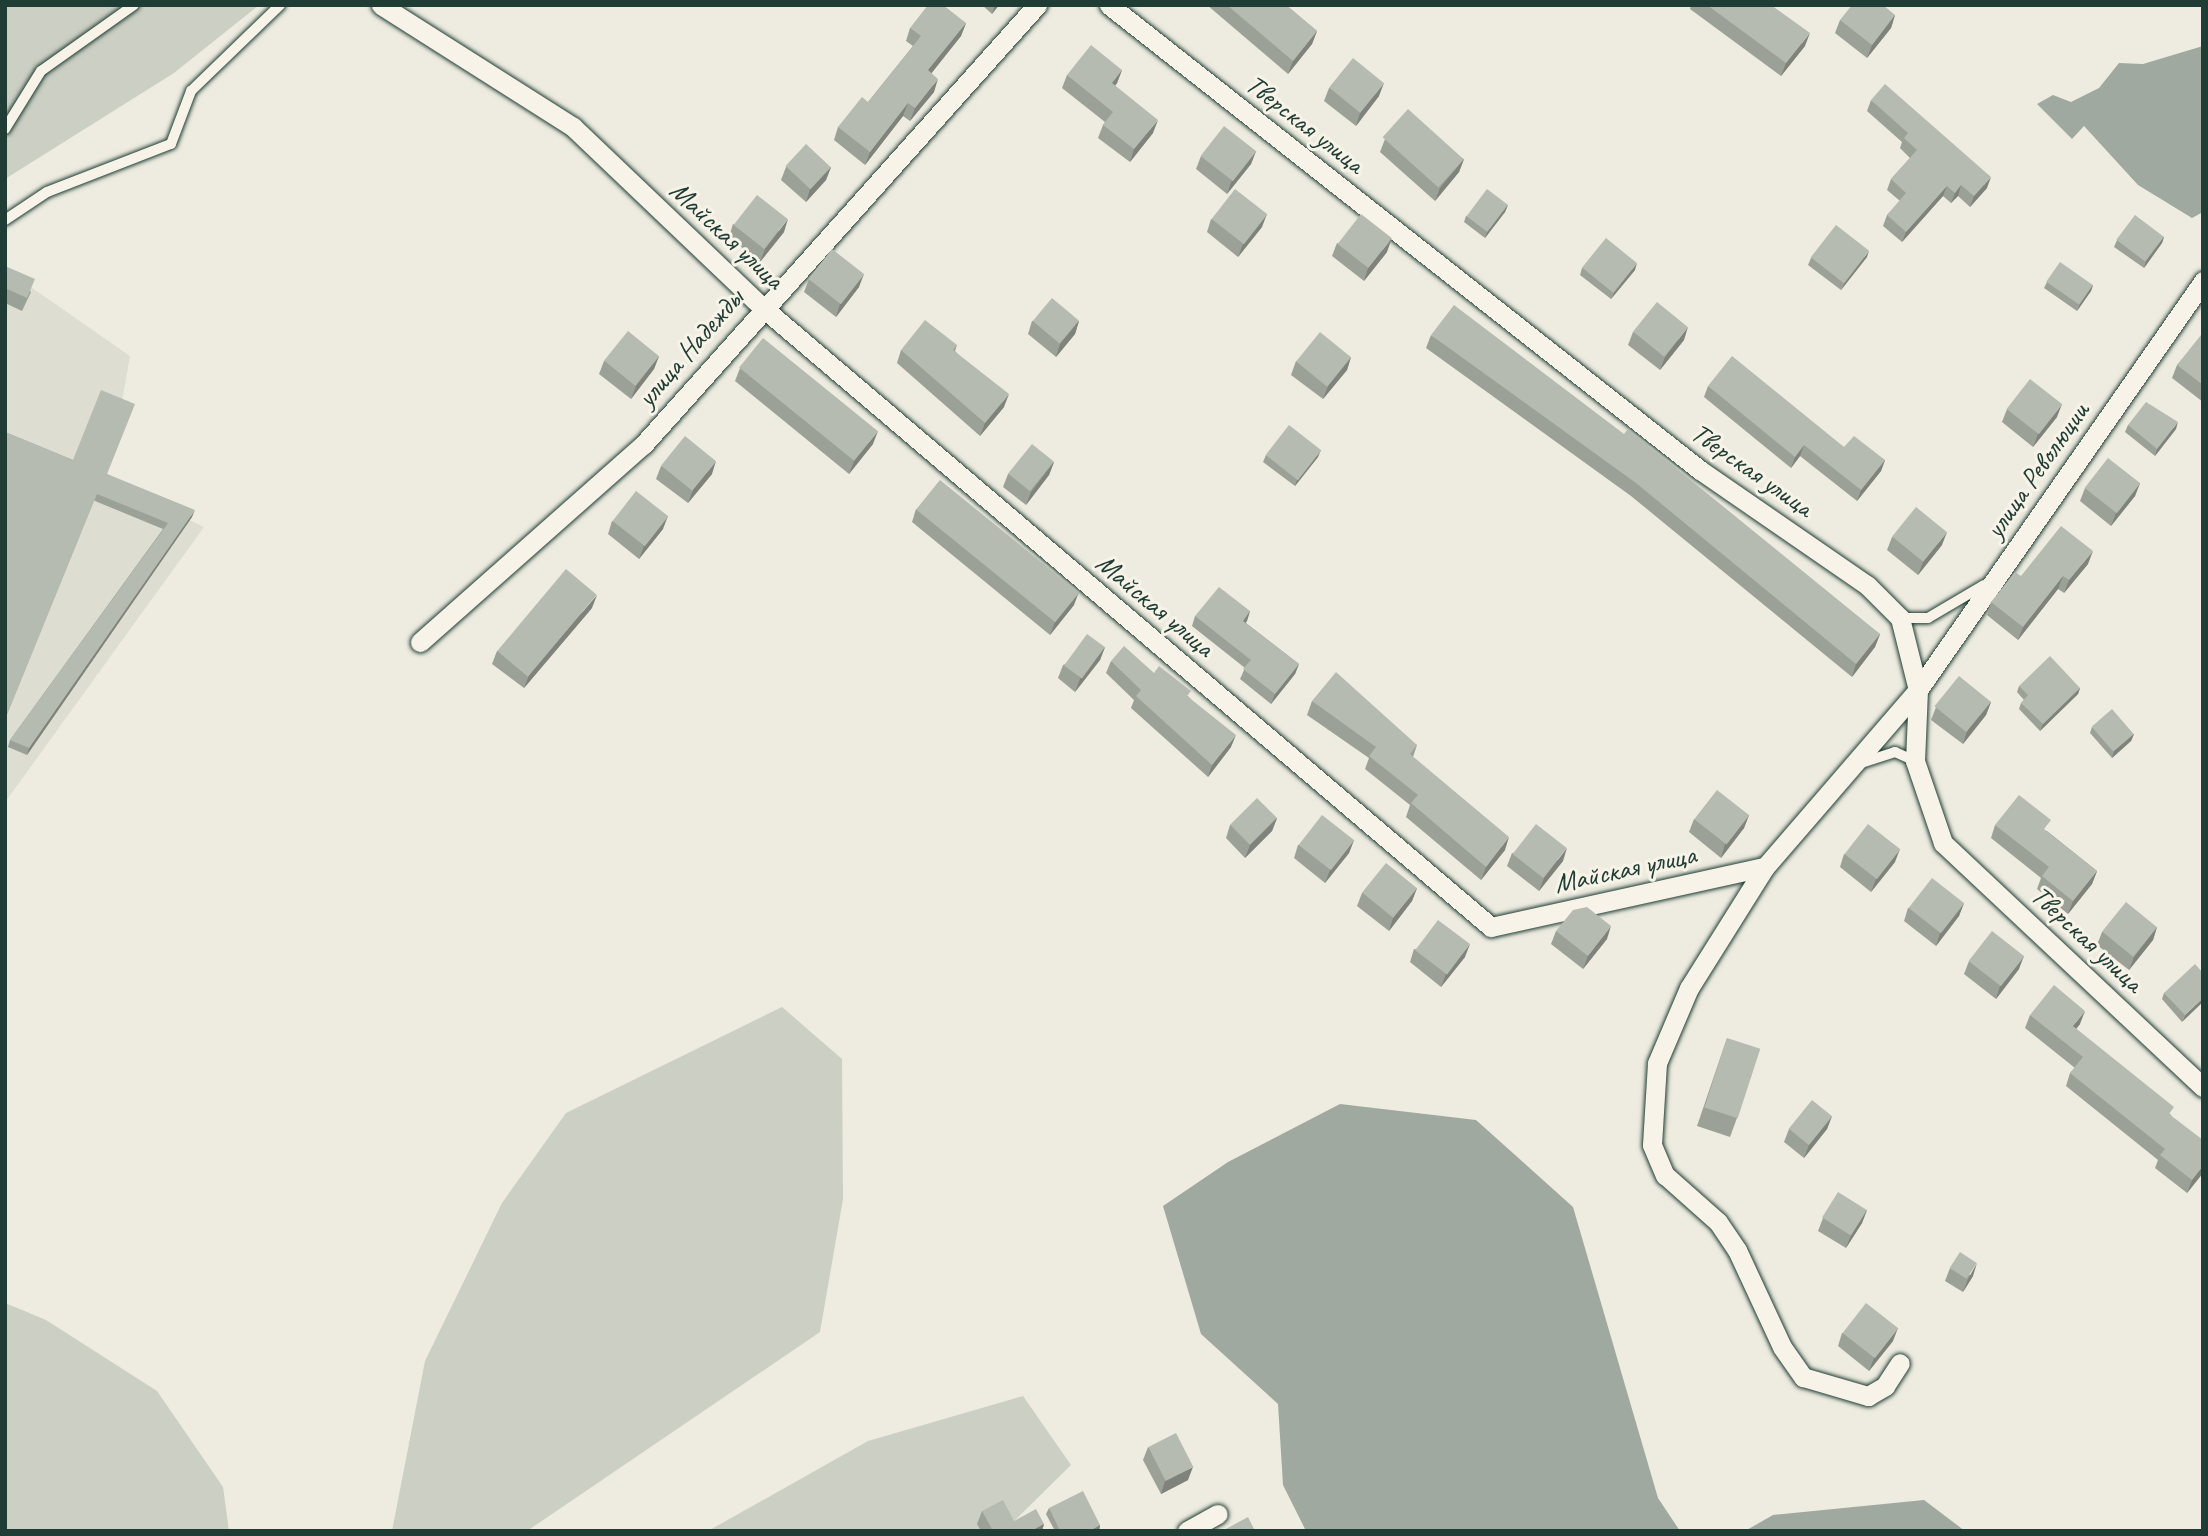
<!DOCTYPE html>
<html>
<head>
<meta charset="utf-8">
<style>
	body { margin:0 }
	#map { position:relative; width:2208px; height:1536px; overflow:hidden; background:#eeece1; font-family:Caveat,sans-serif }
	div>[style] { position:absolute }
	.built>* { inset:0; background:#ddddd2 }
	.green>* { inset:0; background:#cccfc4 }
	.water>* { inset:0; background:#9fa99f }
	.roads { filter:drop-shadow(0 0 2px #1f3d34) drop-shadow(0 0 2px #1f3d34) }
	.lane>* { height:10px; margin:-5px; padding:0 5px; transform-origin:5px; border-radius:5px; background:#f7f3e8 }
	.street>* { height:19px; margin:-9.5px; padding:0 9.5px; transform-origin:9.5px; border-radius:9.5px; background:#f7f3e8 }
	.wall>* { inset:0; background:#9ca197 }
	.shaded-wall>* { inset:0; background:#7f837b }
	.building>* { inset:0; background:#b5bbb0; transform-origin:0 0 }
	span { translate:-50% -50%; white-space:nowrap; text-align:center; line-height:1.15; -webkit-text-stroke:6px #f7f3e8; paint-order:stroke }
	.street-label { font-size:28px; color:#1f3d34 }
	.frame { position:absolute; inset:0; border:7px solid #1f3d34; pointer-events:none }
</style>
</head>
<body>
<div id="map">
	<div class="built">
		<i style="clip-path:polygon(5px 269px,130px 356px,119px 418px,93px 474px,204px 527px,6px 801px)"></i>
	</div>
	<div class="green">
		<i style="clip-path:polygon(5px 5px,259px 5px,174px 73px,5px 179px)"></i>
		<i style="clip-path:polygon(782px 1007px,842px 1059px,843px 1199px,820px 1332px,527px 1531px,392px 1531px,425px 1361px,502px 1203px,566px 1113px)"></i>
		<i style="clip-path:polygon(5px 1303px,46px 1320px,157px 1391px,223px 1487px,229px 1531px,5px 1531px)"></i>
		<i style="clip-path:polygon(1023px 1396px,1071px 1465px,1004px 1531px,708px 1531px,868px 1441px)"></i>
	</div>
	<div class="water">
		<i style="clip-path:polygon(2203px 46px,2203px 212px,2192px 218px,2138px 185px,2084px 126px,2072px 139px,2037px 104px,2053px 95px,2071px 102px,2099px 88px,2119px 63px,2143px 64px)"></i>
		<i style="clip-path:polygon(1340px 1104px,1476px 1120px,1573px 1207px,1658px 1498px,1680px 1531px,1306px 1531px,1283px 1485px,1278px 1404px,1201px 1334px,1163px 1206px,1228px 1162px)"></i>
		<i style="clip-path:polygon(1924px 1500px,1965px 1531px,1745px 1531px,1773px 1515px)"></i>
	</div>
	<div class="roads">
		<div class="lane">
			<i style="left:5px;top:129px;width:68px;rotate:-58.2deg"></i>
			<i style="left:41px;top:71px;width:114px;rotate:-35.4deg"></i>
			<i style="left:5px;top:220px;width:50px;rotate:-33.7deg"></i>
			<i style="left:47px;top:192px;width:133px;rotate:-21.2deg"></i>
			<i style="left:171px;top:144px;width:57px;rotate:-69.3deg"></i>
			<i style="left:191px;top:91px;width:124px;rotate:-44deg"></i>
			<i style="left:1900px;top:618px;width:28px"></i>
			<i style="left:1928px;top:618px;width:65px;rotate:-30.5deg"></i>
			<i style="left:1858px;top:764px;width:39px;rotate:-18deg"></i>
			<i style="left:1895px;top:752px;width:22px;rotate:24deg"></i>
		</div>
		<div class="street">
			<i style="left:381px;top:5px;width:227px;rotate:32.4deg"></i>
			<i style="left:573px;top:127px;width:261px;rotate:43.6deg"></i>
			<i style="left:762px;top:307px;width:957px;rotate:40.38deg"></i>
			<i style="left:1491px;top:927px;width:280px;rotate:-12.4deg"></i>
			<i style="left:1765px;top:867px;width:234px;rotate:-49.2deg"></i>
			<i style="left:1918px;top:690px;width:499px;rotate:-55.1deg"></i>
			<i style="left:1109px;top:5px;width:752px;rotate:38.2deg"></i>
			<i style="left:1700px;top:470px;width:203px;rotate:34.6deg"></i>
			<i style="left:1867px;top:585px;width:47px;rotate:45deg"></i>
			<i style="left:1900px;top:618px;width:74px;rotate:76deg"></i>
			<i style="left:1918px;top:690px;width:71px;rotate:92.4deg"></i>
			<i style="left:1915px;top:761px;width:87px;rotate:71.1deg"></i>
			<i style="left:1943px;top:843px;width:357px;rotate:43.2deg"></i>
			<i style="left:420px;top:642px;width:298px;rotate:-41.5deg"></i>
			<i style="left:643px;top:445px;width:591px;rotate:-48.16deg"></i>
			<i style="left:1765px;top:867px;width:143px;rotate:122.1deg"></i>
			<i style="left:1689px;top:988px;width:82px;rotate:113.1deg"></i>
			<i style="left:1657px;top:1063px;width:82px;rotate:93.5deg"></i>
			<i style="left:1652px;top:1145px;width:33px;rotate:67deg"></i>
			<i style="left:1665px;top:1175px;width:71px;rotate:41.6deg"></i>
			<i style="left:1718px;top:1222px;width:34px;rotate:56deg"></i>
			<i style="left:1737px;top:1250px;width:107px;rotate:65.1deg"></i>
			<i style="left:1782px;top:1347px;width:37px;rotate:55deg"></i>
			<i style="left:1803px;top:1377px;width:68px;rotate:16.3deg"></i>
			<i style="left:1868px;top:1396px;width:20px;rotate:-30deg"></i>
			<i style="left:1885px;top:1386px;width:27px;rotate:-57deg"></i>
			<i style="left:1187px;top:1531px;width:35px;rotate:-29deg"></i>
		</div>
	</div>
	<div class="wall">
		<i style="clip-path:polygon(982px 5px,999px 5px,992px 14px)"></i>
		<i style="clip-path:polygon(1207px 5px,1286px 5px,1317px 31px,1312px 44px,1288px 74px)"></i>
		<i style="clip-path:polygon(1691px 5px,1771px 5px,1805px 46px,1781px 76px,1690px 9px)"></i>
		<i style="clip-path:polygon(1895px 15px,1891px 28px,1867px 58px,1835px 33px,1840px 20px)"></i>
		<i style="clip-path:polygon(966px 23px,961px 36px,931px 73px,934px 92px,910px 121px,903px 116px,865px 165px,834px 140px,838px 127px,868px 102px,913px 46px,906px 41px,910px 28px)"></i>
		<i style="clip-path:polygon(1122px 70px,1117px 83px,1115px 86px,1153px 133px,1130px 162px,1098px 138px,1103px 125px,1105px 122px,1062px 88px,1067px 75px)"></i>
		<i style="clip-path:polygon(1329px 88px,1379px 96px,1356px 126px,1324px 101px)"></i>
		<i style="clip-path:polygon(1871px 100px,1987px 188px,1970px 207px,1958px 196px,1951px 203px,1943px 196px,1902px 242px,1883px 226px,1887px 215px,1900px 201px,1887px 190px,1891px 179px,1910px 158px,1900px 148px,1902px 142px,1867px 111px)"></i>
		<i style="clip-path:polygon(1385px 139px,1464px 159px,1459px 172px,1435px 201px,1380px 152px)"></i>
		<i style="clip-path:polygon(1256px 151px,1251px 164px,1227px 194px,1196px 169px,1201px 156px)"></i>
		<i style="clip-path:polygon(786px 167px,831px 167px,826px 180px,806px 202px,781px 180px)"></i>
		<i style="clip-path:polygon(1508px 205px,1505px 212px,1485px 238px,1464px 222px,1466px 216px)"></i>
		<i style="clip-path:polygon(1211px 219px,1262px 227px,1238px 257px,1207px 232px)"></i>
		<i style="clip-path:polygon(733px 224px,784px 232px,760px 262px,729px 237px)"></i>
		<i style="clip-path:polygon(2164px 237px,2162px 243px,2144px 268px,2114px 247px,2117px 240px)"></i>
		<i style="clip-path:polygon(1337px 243px,1387px 252px,1364px 281px,1332px 256px)"></i>
		<i style="clip-path:polygon(1867px 257px,1841px 290px,1808px 265px,1811px 258px)"></i>
		<i style="clip-path:polygon(5px 266px,31px 292px,22px 311px,5px 303px)"></i>
		<i style="clip-path:polygon(1582px 268px,1635px 270px,1611px 299px,1580px 275px)"></i>
		<i style="clip-path:polygon(809px 279px,859px 287px,836px 317px,804px 292px)"></i>
		<i style="clip-path:polygon(2047px 282px,2093px 285px,2091px 291px,2077px 311px,2044px 288px)"></i>
		<i style="clip-path:polygon(1032px 321px,1079px 321px,1075px 334px,1056px 357px,1028px 334px)"></i>
		<i style="clip-path:polygon(1633px 332px,1684px 340px,1660px 370px,1628px 345px)"></i>
		<i style="clip-path:polygon(1431px 335px,1880px 634px,1875px 647px,1852px 677px,1631px 496px,1426px 348px)"></i>
		<i style="clip-path:polygon(2203px 337px,2203px 402px,2172px 378px,2177px 365px)"></i>
		<i style="clip-path:polygon(957px 345px,955px 351px,1004px 407px,980px 436px,897px 363px,901px 350px)"></i>
		<i style="clip-path:polygon(659px 356px,654px 369px,631px 399px,599px 374px,604px 361px)"></i>
		<i style="clip-path:polygon(1351px 357px,1347px 370px,1323px 399px,1291px 375px,1296px 361px)"></i>
		<i style="clip-path:polygon(740px 368px,873px 444px,849px 474px,735px 381px)"></i>
		<i style="clip-path:polygon(1708px 386px,1844px 447px,1885px 460px,1881px 471px,1857px 501px,1800px 456px,1791px 468px,1704px 397px)"></i>
		<i style="clip-path:polygon(2007px 409px,2057px 417px,2033px 447px,2002px 422px)"></i>
		<i style="clip-path:polygon(2128px 425px,2176px 429px,2155px 456px,2125px 432px)"></i>
		<i style="clip-path:polygon(5px 432px,107px 474px,192px 517px,27px 755px,8px 747px,10px 740px,163px 529px,95px 501px)"></i>
		<i style="clip-path:polygon(1266px 455px,1318px 457px,1295px 486px,1263px 462px)"></i>
		<i style="clip-path:polygon(1054px 462px,1049px 475px,1026px 505px,1003px 487px,1008px 474px)"></i>
		<i style="clip-path:polygon(661px 466px,712px 474px,688px 503px,656px 479px)"></i>
		<i style="clip-path:polygon(2140px 483px,2135px 496px,2111px 526px,2080px 501px,2085px 488px)"></i>
		<i style="clip-path:polygon(916px 509px,1074px 605px,1050px 635px,912px 522px)"></i>
		<i style="clip-path:polygon(612px 521px,663px 529px,639px 559px,608px 534px)"></i>
		<i style="clip-path:polygon(1892px 537px,1942px 545px,1918px 575px,1887px 550px)"></i>
		<i style="clip-path:polygon(2088px 564px,2064px 593px,2058px 589px,2018px 640px,1987px 615px,1991px 602px,2021px 576px)"></i>
		<i style="clip-path:polygon(592px 608px,524px 688px,492px 664px,497px 651px)"></i>
		<i style="clip-path:polygon(1250px 611px,1246px 623px,1299px 664px,1295px 674px,1271px 704px,1240px 679px,1245px 668px,1192px 626px,1195px 616px)"></i>
		<i style="clip-path:polygon(1105px 647px,1100px 660px,1075px 692px,1058px 678px,1063px 665px)"></i>
		<i style="clip-path:polygon(1111px 661px,1154px 673px,1189px 697px,1231px 747px,1208px 777px,1131px 708px,1134px 700px,1106px 673px)"></i>
		<i style="clip-path:polygon(2019px 686px,2080px 688px,2078px 694px,2040px 731px,2019px 709px,2021px 703px,2024px 700px,2017px 692px)"></i>
		<i style="clip-path:polygon(1312px 701px,1417px 745px,1413px 757px,1505px 850px,1481px 880px,1406px 817px,1410px 805px,1365px 769px,1369px 758px,1307px 715px)"></i>
		<i style="clip-path:polygon(1991px 702px,1986px 715px,1963px 744px,1931px 720px,1936px 707px)"></i>
		<i style="clip-path:polygon(2092px 727px,2134px 734px,2131px 741px,2112px 758px,2090px 733px)"></i>
		<i style="clip-path:polygon(1749px 815px,1744px 828px,1721px 858px,1689px 832px,1694px 819px)"></i>
		<i style="clip-path:polygon(1277px 818px,1272px 831px,1245px 858px,1226px 838px,1230px 825px)"></i>
		<i style="clip-path:polygon(1995px 825px,2047px 831px,2097px 871px,2092px 884px,2068px 914px,2037px 889px,2041px 878px,1991px 838px)"></i>
		<i style="clip-path:polygon(1354px 840px,1349px 853px,1325px 883px,1294px 858px,1298px 845px)"></i>
		<i style="clip-path:polygon(1512px 853px,1563px 861px,1539px 891px,1507px 866px)"></i>
		<i style="clip-path:polygon(1844px 854px,1895px 862px,1871px 892px,1840px 867px)"></i>
		<i style="clip-path:polygon(1417px 888px,1412px 901px,1389px 931px,1357px 906px,1362px 893px)"></i>
		<i style="clip-path:polygon(1964px 903px,1959px 916px,1936px 946px,1904px 921px,1908px 908px)"></i>
		<i style="clip-path:polygon(2157px 927px,2153px 940px,2129px 970px,2097px 945px,2102px 932px)"></i>
		<i style="clip-path:polygon(1556px 931px,1607px 939px,1583px 969px,1551px 944px)"></i>
		<i style="clip-path:polygon(1414px 949px,1465px 957px,1441px 987px,1410px 962px)"></i>
		<i style="clip-path:polygon(1969px 961px,2019px 969px,1996px 999px,1964px 974px)"></i>
		<i style="clip-path:polygon(2203px 973px,2182px 1022px,2162px 999px,2164px 993px)"></i>
		<i style="clip-path:polygon(2030px 1015px,2080px 1024px,2076px 1029px,2171px 1115px,2203px 1173px,2187px 1193px,2155px 1168px,2158px 1160px,2066px 1086px,2070px 1073px,2075px 1068px,2025px 1028px)"></i>
		<i style="clip-path:polygon(1727px 1038px,1737px 1118px,1730px 1137px,1697px 1126px)"></i>
		<i style="clip-path:polygon(1832px 1116px,1827px 1129px,1804px 1158px,1784px 1142px,1789px 1129px)"></i>
		<i style="clip-path:polygon(1867px 1210px,1862px 1223px,1846px 1248px,1818px 1231px,1823px 1218px)"></i>
		<i style="clip-path:polygon(1950px 1268px,1973px 1276px,1963px 1292px,1945px 1281px)"></i>
		<i style="clip-path:polygon(1842px 1333px,1893px 1341px,1869px 1371px,1838px 1346px)"></i>
		<i style="clip-path:polygon(1148px 1447px,1188px 1480px,1161px 1494px,1143px 1460px)"></i>
		<i style="clip-path:polygon(1049px 1508px,1100px 1525px,1099px 1531px,1055px 1531px,1046px 1514px)"></i>
		<i style="clip-path:polygon(982px 1511px,1014px 1521px,1044px 1524px,1042px 1531px,981px 1531px,977px 1524px)"></i>
	</div>
	<div class="shaded-wall">
		<i style="clip-path:polygon(995px 5px,999px 5px,992px 14px)"></i>
		<i style="clip-path:polygon(1895px 15px,1891px 28px,1867px 58px,1872px 45px)"></i>
		<i style="clip-path:polygon(966px 23px,961px 36px,923px 84px,928px 70px)"></i>
		<i style="clip-path:polygon(1317px 31px,1312px 44px,1288px 74px,1293px 61px)"></i>
		<i style="clip-path:polygon(1810px 33px,1805px 46px,1781px 76px,1786px 63px)"></i>
		<i style="clip-path:polygon(1122px 70px,1117px 83px,1107px 96px,1112px 83px)"></i>
		<i style="clip-path:polygon(938px 79px,934px 92px,910px 121px,915px 108px)"></i>
		<i style="clip-path:polygon(1384px 83px,1379px 96px,1356px 126px,1360px 113px)"></i>
		<i style="clip-path:polygon(908px 103px,903px 116px,865px 165px,870px 152px)"></i>
		<i style="clip-path:polygon(1158px 120px,1153px 133px,1130px 162px,1134px 149px)"></i>
		<i style="clip-path:polygon(1256px 151px,1251px 164px,1227px 194px,1232px 180px)"></i>
		<i style="clip-path:polygon(1464px 159px,1459px 172px,1435px 201px,1440px 188px)"></i>
		<i style="clip-path:polygon(831px 167px,826px 180px,806px 202px,810px 189px)"></i>
		<i style="clip-path:polygon(1991px 177px,1987px 188px,1970px 207px,1974px 196px)"></i>
		<i style="clip-path:polygon(1961px 185px,1958px 196px,1951px 203px,1955px 193px)"></i>
		<i style="clip-path:polygon(1947px 186px,1943px 196px,1902px 242px,1906px 232px)"></i>
		<i style="clip-path:polygon(1508px 205px,1505px 212px,1485px 238px,1487px 232px)"></i>
		<i style="clip-path:polygon(1267px 214px,1262px 227px,1238px 257px,1243px 244px)"></i>
		<i style="clip-path:polygon(788px 219px,784px 232px,760px 262px,765px 249px)"></i>
		<i style="clip-path:polygon(2164px 237px,2162px 243px,2144px 268px,2146px 261px)"></i>
		<i style="clip-path:polygon(1392px 238px,1387px 252px,1364px 281px,1368px 268px)"></i>
		<i style="clip-path:polygon(1869px 251px,1867px 257px,1841px 290px,1844px 284px)"></i>
		<i style="clip-path:polygon(1637px 263px,1635px 270px,1611px 299px,1614px 293px)"></i>
		<i style="clip-path:polygon(864px 274px,859px 287px,836px 317px,840px 304px)"></i>
		<i style="clip-path:polygon(2093px 285px,2091px 291px,2077px 311px,2080px 304px)"></i>
		<i style="clip-path:polygon(1079px 321px,1075px 334px,1056px 357px,1060px 344px)"></i>
		<i style="clip-path:polygon(1688px 327px,1684px 340px,1660px 370px,1665px 357px)"></i>
		<i style="clip-path:polygon(659px 356px,654px 369px,631px 399px,636px 386px)"></i>
		<i style="clip-path:polygon(1351px 357px,1347px 370px,1323px 399px,1328px 386px)"></i>
		<i style="clip-path:polygon(1009px 394px,1004px 407px,980px 436px,985px 423px)"></i>
		<i style="clip-path:polygon(2062px 404px,2057px 417px,2033px 447px,2038px 434px)"></i>
		<i style="clip-path:polygon(2178px 422px,2176px 429px,2155px 456px,2157px 449px)"></i>
		<i style="clip-path:polygon(878px 431px,873px 444px,849px 474px,854px 461px)"></i>
		<i style="clip-path:polygon(1804px 445px,1800px 456px,1791px 468px,1795px 457px)"></i>
		<i style="clip-path:polygon(1321px 450px,1318px 457px,1295px 486px,1297px 480px)"></i>
		<i style="clip-path:polygon(1885px 460px,1881px 471px,1857px 501px,1861px 490px)"></i>
		<i style="clip-path:polygon(716px 461px,712px 474px,688px 503px,693px 490px)"></i>
		<i style="clip-path:polygon(1054px 462px,1049px 475px,1026px 505px,1031px 492px)"></i>
		<i style="clip-path:polygon(2140px 483px,2135px 496px,2111px 526px,2116px 513px)"></i>
		<i style="clip-path:polygon(195px 510px,192px 517px,27px 755px,29px 748px)"></i>
		<i style="clip-path:polygon(668px 516px,663px 529px,639px 559px,644px 546px)"></i>
		<i style="clip-path:polygon(1947px 532px,1942px 545px,1918px 575px,1923px 562px)"></i>
		<i style="clip-path:polygon(2093px 551px,2088px 564px,2064px 593px,2069px 580px)"></i>
		<i style="clip-path:polygon(2063px 576px,2058px 589px,2018px 640px,2023px 627px)"></i>
		<i style="clip-path:polygon(1079px 592px,1074px 605px,1050px 635px,1055px 622px)"></i>
		<i style="clip-path:polygon(597px 595px,592px 608px,524px 688px,529px 675px)"></i>
		<i style="clip-path:polygon(1250px 611px,1247px 621px,1239px 631px,1243px 621px)"></i>
		<i style="clip-path:polygon(1880px 634px,1875px 647px,1852px 677px,1856px 664px)"></i>
		<i style="clip-path:polygon(1105px 647px,1100px 660px,1075px 692px,1080px 679px)"></i>
		<i style="clip-path:polygon(1299px 664px,1295px 674px,1271px 704px,1275px 694px)"></i>
		<i style="clip-path:polygon(2080px 688px,2078px 694px,2040px 731px,2043px 724px)"></i>
		<i style="clip-path:polygon(1991px 702px,1986px 715px,1963px 744px,1967px 731px)"></i>
		<i style="clip-path:polygon(2134px 734px,2131px 741px,2112px 758px,2114px 751px)"></i>
		<i style="clip-path:polygon(1236px 735px,1231px 747px,1208px 777px,1212px 765px)"></i>
		<i style="clip-path:polygon(1749px 815px,1744px 828px,1721px 858px,1725px 844px)"></i>
		<i style="clip-path:polygon(1277px 818px,1272px 831px,1245px 858px,1250px 845px)"></i>
		<i style="clip-path:polygon(1509px 837px,1505px 850px,1481px 880px,1486px 867px)"></i>
		<i style="clip-path:polygon(1354px 840px,1349px 853px,1325px 883px,1330px 870px)"></i>
		<i style="clip-path:polygon(1567px 848px,1563px 861px,1539px 891px,1544px 878px)"></i>
		<i style="clip-path:polygon(1900px 849px,1895px 862px,1871px 892px,1876px 879px)"></i>
		<i style="clip-path:polygon(2097px 871px,2092px 884px,2068px 914px,2073px 901px)"></i>
		<i style="clip-path:polygon(1417px 888px,1412px 901px,1389px 931px,1393px 918px)"></i>
		<i style="clip-path:polygon(1964px 903px,1959px 916px,1936px 946px,1940px 933px)"></i>
		<i style="clip-path:polygon(1611px 926px,1607px 939px,1583px 969px,1588px 956px)"></i>
		<i style="clip-path:polygon(2157px 927px,2153px 940px,2129px 970px,2134px 957px)"></i>
		<i style="clip-path:polygon(1470px 944px,1465px 957px,1441px 987px,1446px 974px)"></i>
		<i style="clip-path:polygon(2024px 956px,2019px 969px,1996px 999px,2000px 986px)"></i>
		<i style="clip-path:polygon(2203px 998px,2203px 1002px,2182px 1022px,2185px 1015px)"></i>
		<i style="clip-path:polygon(2085px 1011px,2080px 1024px,2068px 1039px,2073px 1026px)"></i>
		<i style="clip-path:polygon(1832px 1116px,1827px 1129px,1804px 1158px,1809px 1145px)"></i>
		<i style="clip-path:polygon(2203px 1166px,2203px 1173px,2187px 1193px,2192px 1180px)"></i>
		<i style="clip-path:polygon(1867px 1210px,1862px 1223px,1846px 1248px,1851px 1235px)"></i>
		<i style="clip-path:polygon(1977px 1263px,1973px 1276px,1963px 1292px,1968px 1279px)"></i>
		<i style="clip-path:polygon(1898px 1328px,1893px 1341px,1869px 1371px,1874px 1358px)"></i>
		<i style="clip-path:polygon(1193px 1467px,1188px 1480px,1161px 1494px,1165px 1481px)"></i>
		<i style="clip-path:polygon(1044px 1524px,1042px 1531px,1031px 1531px)"></i>
		<i style="clip-path:polygon(1100px 1525px,1099px 1531px,1090px 1531px)"></i>
	</div>
	<div class="building">
		<i style="clip-path:polygon(928px 5px,943px 5px,966px 23px,928px 70px,938px 79px,915px 108px,908px 103px,870px 152px,838px 127px,862px 97px,868px 102px,921px 36px,910px 28px)"></i>
		<i style="clip-path:polygon(1227px 5px,1286px 5px,1317px 31px,1293px 61px)"></i>
		<i style="clip-path:polygon(1707px 5px,1771px 5px,1810px 33px,1786px 63px)"></i>
		<i style="clip-path:polygon(1852px 5px,1883px 5px,1895px 15px,1872px 45px,1840px 20px)"></i>
		<i style="clip-path:polygon(1091px 45px,1122px 70px,1112px 83px,1158px 120px,1134px 149px,1103px 125px,1113px 112px,1067px 75px)"></i>
		<i style="left:1353px;top:58px;width:40px;height:38px;rotate:39deg"></i>
		<i style="clip-path:polygon(1885px 84px,1991px 177px,1974px 196px,1961px 185px,1955px 193px,1947px 186px,1906px 232px,1887px 215px,1906px 193px,1891px 179px,1917px 150px,1904px 138px,1908px 133px,1871px 100px)"></i>
		<i style="left:1408px;top:109px;width:75px;height:38px;rotate:42deg"></i>
		<i style="left:1224px;top:126px;width:41px;height:38px;rotate:38deg"></i>
		<i style="left:806px;top:144px;width:34px;height:30px;rotate:43deg"></i>
		<i style="left:1235px;top:189px;width:41px;height:38px;rotate:38deg"></i>
		<i style="left:1487px;top:189px;width:26px;height:34px;rotate:37deg"></i>
		<i style="left:757px;top:195px;width:39px;height:38px;rotate:38deg"></i>
		<i style="left:1361px;top:214px;width:39px;height:38px;rotate:38deg"></i>
		<i style="left:2135px;top:215px;width:36px;height:31px;rotate:37deg"></i>
		<i style="left:1836px;top:225px;width:42px;height:41px;rotate:38deg"></i>
		<i style="left:1606px;top:238px;width:40px;height:38px;rotate:39deg"></i>
		<i style="left:832px;top:249px;width:41px;height:38px;rotate:38deg"></i>
		<i style="left:2060px;top:262px;width:40px;height:24px;rotate:35deg"></i>
		<i style="clip-path:polygon(5px 266px,35px 279px,27px 298px,5px 288px)"></i>
		<i style="left:1052px;top:298px;width:35px;height:30px;rotate:40deg"></i>
		<i style="left:1657px;top:302px;width:40px;height:38px;rotate:39deg"></i>
		<i style="clip-path:polygon(1454px 305px,1624px 434px,1628px 429px,1880px 634px,1856px 664px,1636px 483px,1431px 335px)"></i>
		<i style="clip-path:polygon(925px 320px,957px 345px,953px 350px,1009px 394px,985px 423px,901px 350px)"></i>
		<i style="left:628px;top:331px;width:40px;height:38px;rotate:39deg"></i>
		<i style="left:1320px;top:332px;width:40px;height:38px;rotate:39deg"></i>
		<i style="clip-path:polygon(2201px 335px,2203px 337px,2203px 385px,2177px 365px)"></i>
		<i style="left:763px;top:338px;width:148px;height:38px;rotate:39deg"></i>
		<i style="clip-path:polygon(1732px 356px,1844px 447px,1854px 436px,1885px 460px,1861px 490px,1804px 445px,1795px 457px,1708px 386px)"></i>
		<i style="left:2030px;top:379px;width:41px;height:38px;rotate:38deg"></i>
		<i style="clip-path:polygon(101px 390px,135px 404px,107px 474px,195px 510px,29px 748px,10px 740px,168px 523px,97px 494px,5px 720px,5px 432px,73px 460px)"></i>
		<i style="clip-path:polygon(2146px 402px,2178px 422px,2157px 449px,2128px 425px)"></i>
		<i style="left:1289px;top:425px;width:41px;height:38px;rotate:38deg"></i>
		<i style="left:685px;top:436px;width:40px;height:38px;rotate:39deg"></i>
		<i style="left:1032px;top:444px;width:28px;height:38px;rotate:39deg"></i>
		<i style="left:2108px;top:458px;width:41px;height:38px;rotate:38deg"></i>
		<i style="left:940px;top:480px;width:179px;height:38px;rotate:39deg"></i>
		<i style="left:636px;top:491px;width:41px;height:38px;rotate:38deg"></i>
		<i style="left:1916px;top:507px;width:40px;height:38px;rotate:39deg"></i>
		<i style="clip-path:polygon(2061px 526px,2093px 551px,2069px 580px,2063px 576px,2023px 627px,1991px 602px,2015px 572px,2021px 576px)"></i>
		<i style="left:566px;top:569px;width:40px;height:107px;rotate:40deg"></i>
		<i style="clip-path:polygon(1219px 587px,1250px 611px,1243px 621px,1299px 664px,1275px 694px,1243px 669px,1251px 660px,1195px 616px)"></i>
		<i style="left:1087px;top:634px;width:22px;height:39px;rotate:36deg"></i>
		<i style="clip-path:polygon(1124px 646px,1154px 673px,1159px 666px,1191px 691px,1187px 696px,1236px 735px,1212px 765px,1136px 696px,1141px 690px,1111px 661px)"></i>
		<i style="clip-path:polygon(2050px 656px,2080px 688px,2043px 724px,2021px 703px,2028px 695px,2019px 686px)"></i>
		<i style="clip-path:polygon(1336px 672px,1417px 745px,1410px 754px,1509px 837px,1486px 867px,1411px 803px,1418px 795px,1369px 756px,1376px 747px,1312px 701px)"></i>
		<i style="left:1959px;top:676px;width:41px;height:39px;rotate:39deg"></i>
		<i style="left:2112px;top:709px;width:33px;height:27px;rotate:49deg"></i>
		<i style="left:1717px;top:790px;width:41px;height:37px;rotate:38deg"></i>
		<i style="clip-path:polygon(2019px 795px,2051px 820px,2044px 829px,2097px 871px,2073px 901px,2042px 876px,2049px 867px,1995px 825px)"></i>
		<i style="left:1257px;top:798px;width:28px;height:38px;rotate:45deg"></i>
		<i style="left:1322px;top:815px;width:41px;height:38px;rotate:38deg"></i>
		<i style="left:1536px;top:824px;width:39px;height:38px;rotate:38deg"></i>
		<i style="left:1868px;top:824px;width:41px;height:38px;rotate:38deg"></i>
		<i style="left:1386px;top:863px;width:40px;height:38px;rotate:39deg"></i>
		<i style="left:1932px;top:878px;width:41px;height:38px;rotate:38deg"></i>
		<i style="left:2126px;top:902px;width:40px;height:38px;rotate:39deg"></i>
		<i style="clip-path:polygon(1587px 907px,1611px 926px,1588px 956px,1556px 931px,1573px 910px)"></i>
		<i style="left:1438px;top:920px;width:40px;height:38px;rotate:37deg"></i>
		<i style="left:1992px;top:931px;width:41px;height:38px;rotate:38deg"></i>
		<i style="clip-path:polygon(2195px 964px,2203px 973px,2203px 998px,2185px 1015px,2164px 993px)"></i>
		<i style="clip-path:polygon(2054px 985px,2085px 1011px,2073px 1026px,2174px 1107px,2169px 1114px,2203px 1140px,2203px 1166px,2192px 1180px,2160px 1155px,2165px 1149px,2070px 1073px,2083px 1057px,2030px 1015px)"></i>
		<i style="left:1727px;top:1038px;width:35px;height:73px;rotate:18deg"></i>
		<i style="left:1812px;top:1100px;width:26px;height:37px;rotate:39deg"></i>
		<i style="left:1838px;top:1192px;width:34px;height:30px;rotate:32deg"></i>
		<i style="left:1960px;top:1252px;width:20px;height:19px;rotate:33deg"></i>
		<i style="left:1866px;top:1303px;width:41px;height:38px;rotate:38deg"></i>
		<i style="left:1176px;top:1433px;width:38px;height:31px;rotate:63deg"></i>
		<i style="clip-path:polygon(1083px 1491px,1100px 1525px,1090px 1531px,1060px 1531px,1049px 1508px)"></i>
		<i style="clip-path:polygon(1003px 1500px,1014px 1521px,1036px 1509px,1044px 1524px,1031px 1531px,993px 1531px,982px 1511px)"></i>
		<i style="clip-path:polygon(1248px 1517px,1255px 1531px,1224px 1530px)"></i>
	</div>
	<div class="street-label">
		<span style="left:1305px;top:124px;rotate:38deg">Тверская улица</span>
		<span style="left:727px;top:235px;rotate:43deg">Майская улица</span>
		<span style="left:690px;top:348px;rotate:-49deg">улица Надежды</span>
		<span style="left:1752px;top:470px;rotate:35deg">Тверская улица</span>
		<span style="left:2037px;top:470px;rotate:-55deg">улица Революции</span>
		<span style="left:1155px;top:605px;rotate:40deg">Майская улица</span>
		<span style="left:1625px;top:869px;rotate:-12deg">Майская улица</span>
		<span style="left:2087px;top:939px;rotate:43deg">Тверская улица</span>
	</div>
	<div class="frame"></div>
</div>
</body>
</html>
